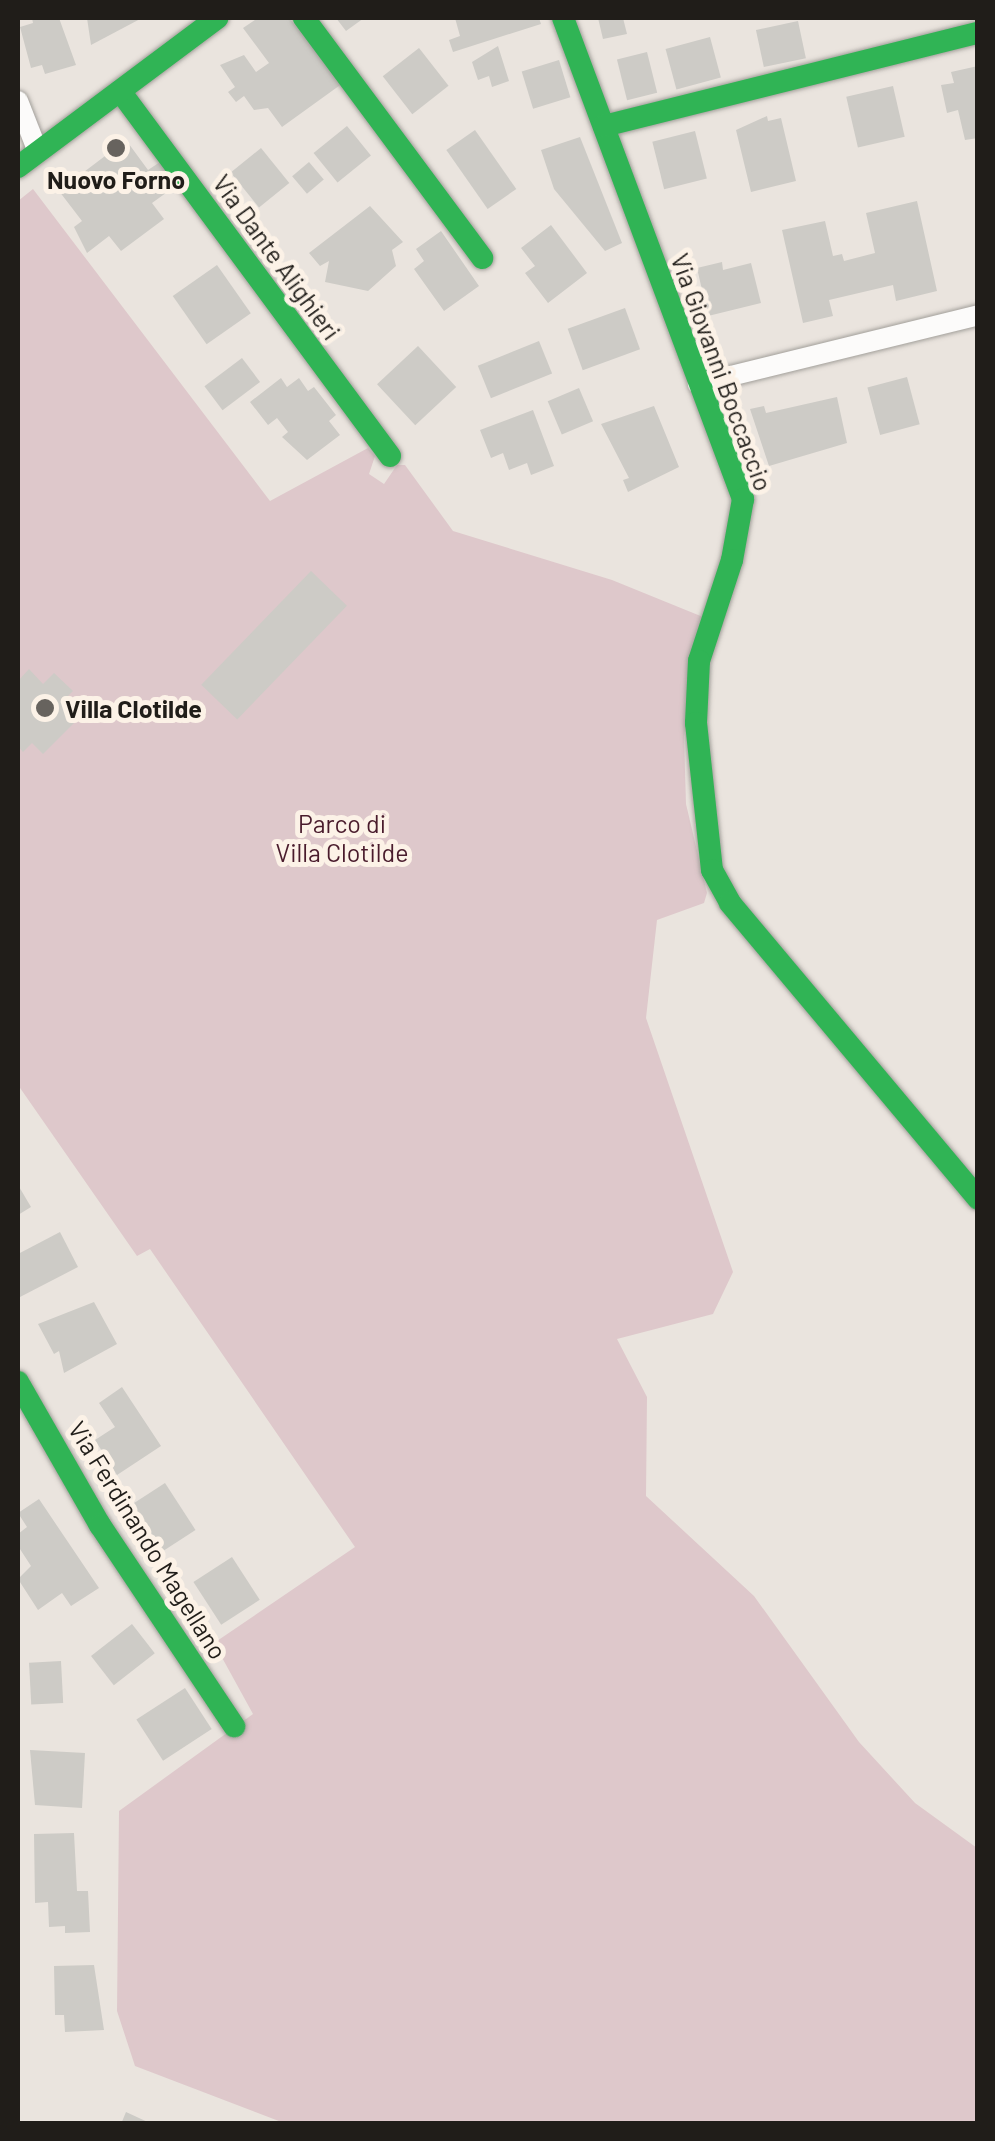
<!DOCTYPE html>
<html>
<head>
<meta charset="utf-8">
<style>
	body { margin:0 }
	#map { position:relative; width:995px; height:2141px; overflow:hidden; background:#eae4de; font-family:Barlow,sans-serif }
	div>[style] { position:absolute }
	.green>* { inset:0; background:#dec8cb }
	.building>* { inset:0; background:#cdcbc6; transform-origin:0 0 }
	.roads { filter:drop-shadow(0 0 2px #a29f9a) drop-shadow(0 0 2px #a29f9a) }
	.street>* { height:20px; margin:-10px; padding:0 10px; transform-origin:10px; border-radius:10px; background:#fcfbfa }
	.fast>* { height:22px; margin:-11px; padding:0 11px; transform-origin:11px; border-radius:11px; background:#30b455 }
	.dots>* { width:28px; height:28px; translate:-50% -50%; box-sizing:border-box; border:5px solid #fcf2e7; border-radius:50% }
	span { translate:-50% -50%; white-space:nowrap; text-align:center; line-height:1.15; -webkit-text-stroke:10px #fcf2e7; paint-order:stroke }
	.poi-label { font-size:25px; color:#201d19; font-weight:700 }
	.left { translate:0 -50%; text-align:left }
	.street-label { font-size:25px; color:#201d19 }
	.park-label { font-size:25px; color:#491b2c }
	.frame { position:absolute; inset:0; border:20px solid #201d19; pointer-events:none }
</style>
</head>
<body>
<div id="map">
	<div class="green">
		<i style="clip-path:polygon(33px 189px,270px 501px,368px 448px,375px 456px,369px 474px,384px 484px,397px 465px,405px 465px,453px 531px,612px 580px,703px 617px,684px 736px,686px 804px,707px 893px,704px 903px,657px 920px,646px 1018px,733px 1272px,713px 1314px,617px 1339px,647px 1397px,646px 1496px,754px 1596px,859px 1742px,915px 1803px,977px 1848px,977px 2123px,284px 2123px,135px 2066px,117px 2011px,119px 1811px,253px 1714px,214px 1643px,355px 1547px,150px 1249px,137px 1256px,18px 1085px,18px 201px)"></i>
	</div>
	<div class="building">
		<i style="clip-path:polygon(32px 18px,59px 18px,76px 65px,45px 74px,42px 65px,31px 68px,20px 27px,33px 23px)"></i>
		<i style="clip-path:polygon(87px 18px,142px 18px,91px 45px)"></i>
		<i style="clip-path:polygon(258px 18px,289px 18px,343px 83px,282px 127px,268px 108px,254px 110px,244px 96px,236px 102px,228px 92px,235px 87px,220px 65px,244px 55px,256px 72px,269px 63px,243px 28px)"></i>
		<i style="clip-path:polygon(336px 18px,364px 18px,346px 31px)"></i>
		<i style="clip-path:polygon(455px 18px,539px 18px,541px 24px,453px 52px,449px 40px,460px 36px)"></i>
		<i style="clip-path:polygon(598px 18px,623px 18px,627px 34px,603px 39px)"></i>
		<i style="left:798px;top:21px;width:38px;height:43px;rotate:78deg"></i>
		<i style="left:710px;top:37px;width:42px;height:46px;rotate:75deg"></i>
		<i style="clip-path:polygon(498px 46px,509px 81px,492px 87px,489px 76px,478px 80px,472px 62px)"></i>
		<i style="left:419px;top:48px;width:48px;height:46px;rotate:52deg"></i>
		<i style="left:647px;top:52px;width:42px;height:31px;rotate:76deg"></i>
		<i style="left:559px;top:60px;width:39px;height:39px;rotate:73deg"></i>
		<i style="clip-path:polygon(978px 66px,978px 138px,965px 140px,958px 110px,947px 113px,941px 85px,954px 83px,951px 72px)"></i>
		<i style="left:893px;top:86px;width:52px;height:48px;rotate:77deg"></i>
		<i style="clip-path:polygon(767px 116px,768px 121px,781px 118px,796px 181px,751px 192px,736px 130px)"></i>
		<i style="left:347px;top:126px;width:38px;height:43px;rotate:51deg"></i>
		<i style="left:475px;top:130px;width:72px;height:35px;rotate:55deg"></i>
		<i style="left:695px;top:131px;width:49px;height:44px;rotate:76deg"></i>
		<i style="clip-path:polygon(580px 137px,622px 243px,605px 251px,554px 189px,541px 150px)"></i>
		<i style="clip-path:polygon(126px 140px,148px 170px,160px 162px,177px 185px,152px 203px,164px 219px,121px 251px,109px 236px,87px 253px,74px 227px,82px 221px,59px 191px)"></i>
		<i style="left:261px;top:148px;width:45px;height:39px;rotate:51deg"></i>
		<i style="left:309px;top:162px;width:23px;height:22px;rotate:50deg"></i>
		<i style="clip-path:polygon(917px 201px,937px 291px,896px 301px,893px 285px,829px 300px,833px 316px,803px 323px,782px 230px,825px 221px,833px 256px,842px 254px,844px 261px,875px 253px,866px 213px)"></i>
		<i style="clip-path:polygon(370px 206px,403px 242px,392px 250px,396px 266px,368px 291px,325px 282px,329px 261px,320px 266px,309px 253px)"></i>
		<i style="clip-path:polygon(551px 225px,587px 273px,548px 303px,525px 273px,535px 266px,521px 248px)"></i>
		<i style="clip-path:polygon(441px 231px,479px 286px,444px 311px,414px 269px,424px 261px,416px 249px)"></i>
		<i style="clip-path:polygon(722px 262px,723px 270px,751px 263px,761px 303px,708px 316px,697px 268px)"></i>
		<i style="left:217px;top:265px;width:59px;height:54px;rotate:55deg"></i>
		<i style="left:625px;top:308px;width:44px;height:61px;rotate:70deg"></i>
		<i style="left:539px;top:341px;width:35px;height:66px;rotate:68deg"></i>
		<i style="left:418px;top:346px;width:56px;height:56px;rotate:47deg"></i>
		<i style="left:242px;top:358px;width:30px;height:47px;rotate:53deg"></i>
		<i style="left:907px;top:377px;width:49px;height:41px;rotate:75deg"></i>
		<i style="clip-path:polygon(281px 378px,287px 387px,299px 378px,308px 391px,314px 387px,336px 415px,329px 421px,340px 435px,307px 460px,282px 437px,288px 432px,277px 418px,268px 425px,250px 402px)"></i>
		<i style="left:579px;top:388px;width:36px;height:34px;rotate:67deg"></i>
		<i style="clip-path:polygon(837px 397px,847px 443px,769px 466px,750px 409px,764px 406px,766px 413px)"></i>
		<i style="clip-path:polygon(654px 406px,679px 467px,628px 492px,623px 480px,629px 478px,601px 424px)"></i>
		<i style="clip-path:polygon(533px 410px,554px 466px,531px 475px,527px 463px,509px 470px,503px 453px,491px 458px,480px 430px)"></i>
		<i style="left:311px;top:571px;width:50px;height:158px;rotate:44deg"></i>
		<i style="clip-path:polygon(29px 669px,43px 684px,54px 673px,73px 691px,64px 700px,81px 716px,43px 754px,32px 743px,23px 752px,18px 746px,18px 681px)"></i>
		<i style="clip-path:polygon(18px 1185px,31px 1207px,18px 1215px)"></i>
		<i style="clip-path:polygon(60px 1232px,78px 1267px,20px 1297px,18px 1254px)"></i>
		<i style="clip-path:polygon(94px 1302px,117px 1344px,64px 1373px,59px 1351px,54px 1354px,38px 1324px)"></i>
		<i style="clip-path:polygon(122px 1387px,161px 1446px,117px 1475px,95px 1440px,115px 1427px,99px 1403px)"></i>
		<i style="left:165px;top:1483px;width:56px;height:40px;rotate:57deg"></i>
		<i style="clip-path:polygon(39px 1499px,99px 1588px,71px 1606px,62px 1593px,38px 1610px,18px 1579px,31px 1566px,18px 1546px,18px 1534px,27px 1527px,18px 1513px)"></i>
		<i style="left:232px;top:1557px;width:51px;height:46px;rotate:57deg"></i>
		<i style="left:132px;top:1624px;width:37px;height:52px;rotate:52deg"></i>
		<i style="left:61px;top:1661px;width:42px;height:32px;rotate:87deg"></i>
		<i style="left:185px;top:1688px;width:49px;height:58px;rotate:57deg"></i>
		<i style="clip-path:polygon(30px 1750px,85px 1753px,82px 1808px,35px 1805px)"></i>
		<i style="clip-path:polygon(74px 1833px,77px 1891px,88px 1891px,90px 1932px,65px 1933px,65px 1926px,49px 1927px,48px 1902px,35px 1903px,34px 1834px)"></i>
		<i style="clip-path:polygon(94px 1965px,104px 2030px,65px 2032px,64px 2015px,55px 2015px,54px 1966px)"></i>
		<i style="clip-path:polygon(126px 2112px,152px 2124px,121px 2124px)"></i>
	</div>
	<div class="roads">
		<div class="street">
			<i style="left:18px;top:101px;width:55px;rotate:68.6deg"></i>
			<i style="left:698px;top:384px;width:288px;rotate:-13.8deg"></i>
		</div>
		<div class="fast">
			<i style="left:304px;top:18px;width:299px;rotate:53.4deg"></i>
			<i style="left:563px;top:18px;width:514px;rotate:69.48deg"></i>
			<i style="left:743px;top:499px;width:62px;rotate:100.2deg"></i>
			<i style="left:732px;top:560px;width:106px;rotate:108.1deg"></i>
			<i style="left:699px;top:661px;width:62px;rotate:92.8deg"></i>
			<i style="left:696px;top:723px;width:148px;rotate:83.8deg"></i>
			<i style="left:712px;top:870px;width:38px;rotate:61deg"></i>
			<i style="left:730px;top:903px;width:386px;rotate:50deg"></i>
			<i style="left:120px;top:91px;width:454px;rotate:53.5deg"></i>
			<i style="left:604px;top:126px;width:385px;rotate:-14deg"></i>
			<i style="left:18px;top:167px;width:249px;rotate:-36.8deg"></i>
			<i style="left:18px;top:1382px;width:165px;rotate:60.2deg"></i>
			<i style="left:100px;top:1525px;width:242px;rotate:56.3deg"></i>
		</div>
	</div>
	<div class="dots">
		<i style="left:116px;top:148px;background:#67635e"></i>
		<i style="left:45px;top:708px;background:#67635e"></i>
	</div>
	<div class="poi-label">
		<span style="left:116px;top:179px">Nuovo Forno</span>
		<span class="left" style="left:65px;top:708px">Villa Clotilde</span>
	</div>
	<div class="street-label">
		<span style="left:277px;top:257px;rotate:54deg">Via Dante Alighieri</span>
		<span style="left:722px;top:372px;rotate:70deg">Via Giovanni Boccaccio</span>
		<span style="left:148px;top:1540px;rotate:58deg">Via Ferdinando Magellano</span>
	</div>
	<div class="park-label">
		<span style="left:342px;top:838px">Parco di<br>Villa Clotilde</span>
	</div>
	<div class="frame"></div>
</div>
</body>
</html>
